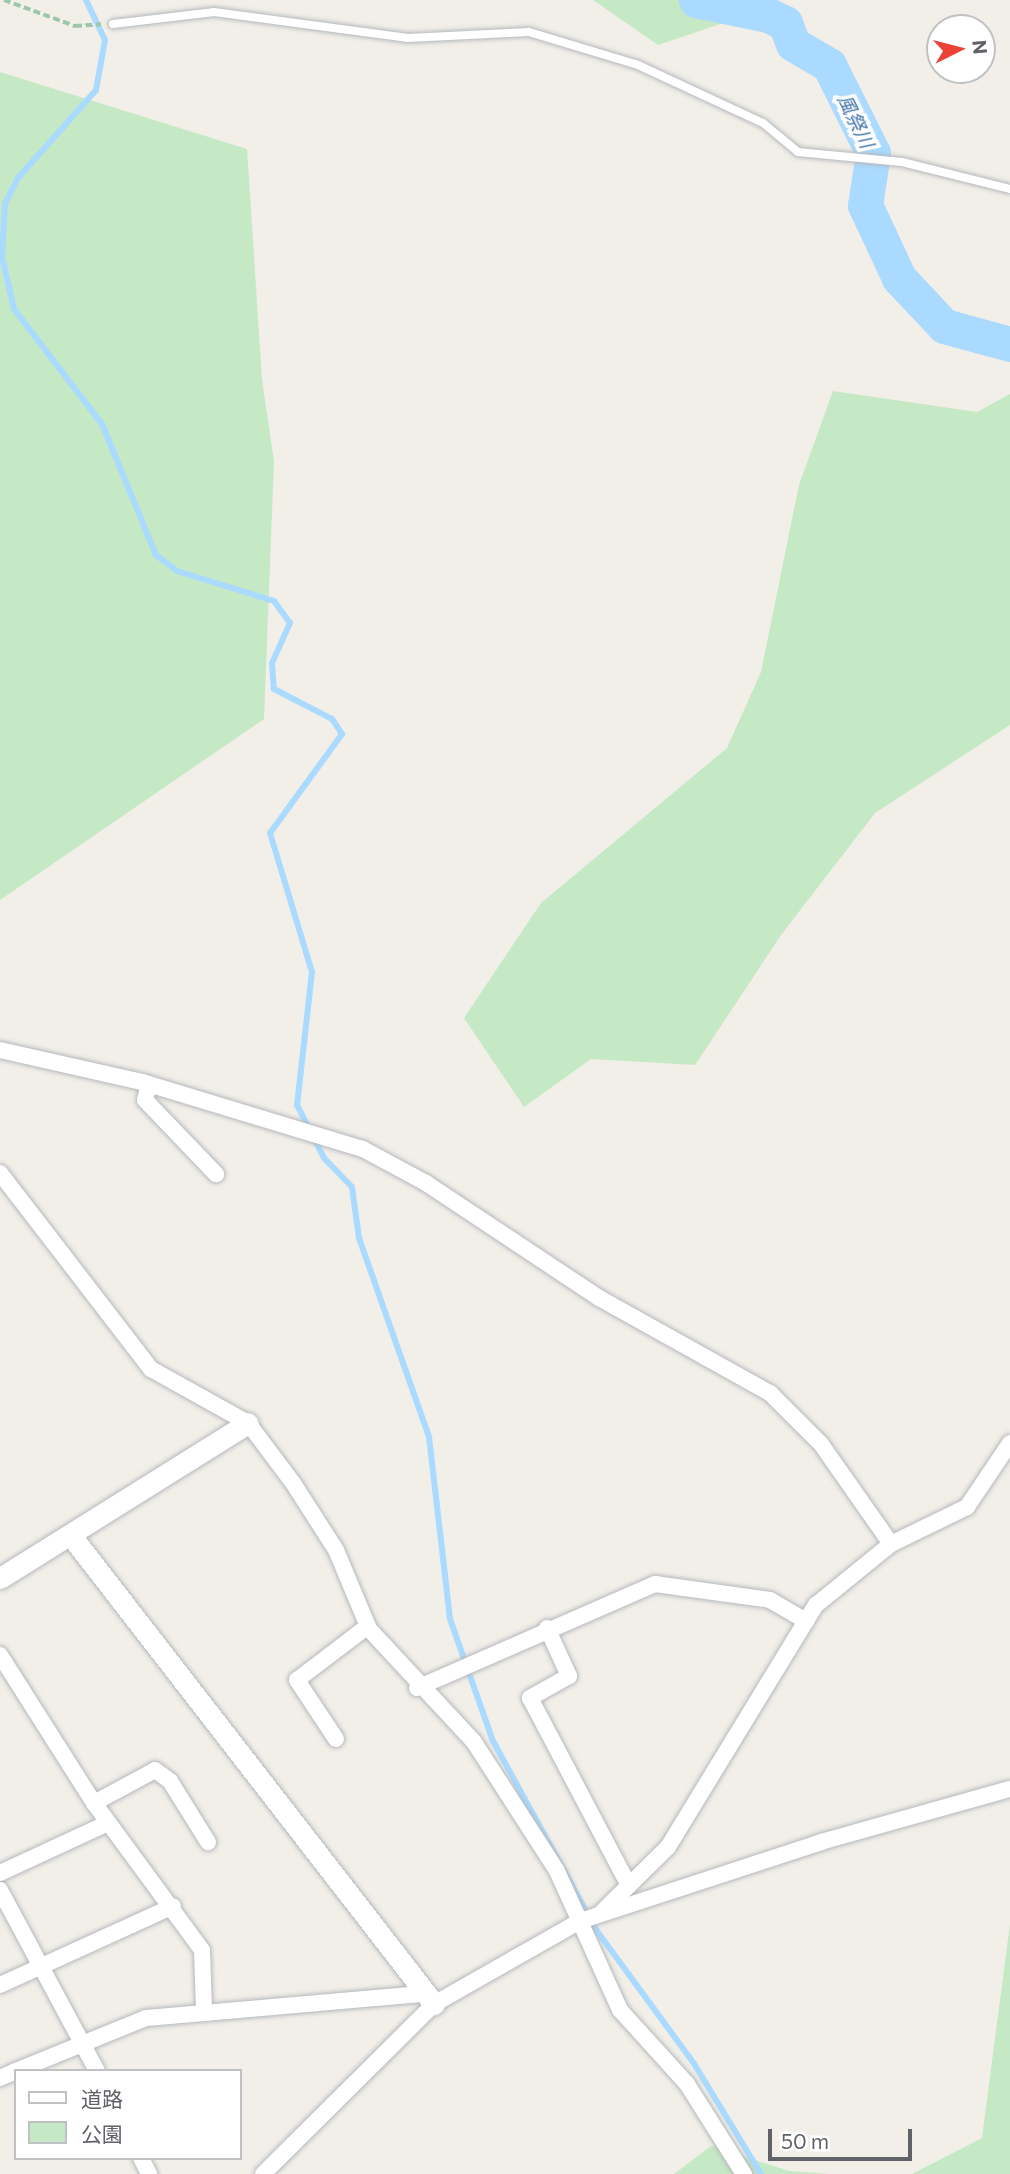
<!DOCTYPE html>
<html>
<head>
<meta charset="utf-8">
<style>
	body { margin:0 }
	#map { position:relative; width:1010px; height:2174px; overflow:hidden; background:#f1efe8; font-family:Commissioner,"Noto Sans JP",sans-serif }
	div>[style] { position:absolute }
	.green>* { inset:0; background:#c5e8c5 }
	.stream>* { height:6px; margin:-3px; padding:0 3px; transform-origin:3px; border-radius:3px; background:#aadaff }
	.river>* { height:35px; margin:-17.5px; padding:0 17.5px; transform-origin:17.5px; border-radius:17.5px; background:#aadaff }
	.path>* { height:3.5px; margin-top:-1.75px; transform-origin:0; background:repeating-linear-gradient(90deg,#9cc7a9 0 7px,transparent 0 10.5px) }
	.roads { filter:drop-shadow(0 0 2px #b5b8bc) drop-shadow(0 0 2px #b5b8bc) }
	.lane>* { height:8px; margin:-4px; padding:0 4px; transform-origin:4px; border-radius:4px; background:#fff }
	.street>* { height:16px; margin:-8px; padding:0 8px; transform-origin:8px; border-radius:8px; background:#fff }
	.secondary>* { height:21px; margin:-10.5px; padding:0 10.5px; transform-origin:10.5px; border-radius:10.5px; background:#fff }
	span { translate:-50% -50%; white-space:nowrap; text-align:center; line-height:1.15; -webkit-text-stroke:7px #fff; paint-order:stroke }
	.water-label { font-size:19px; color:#4174aa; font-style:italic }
	.legend { position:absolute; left:14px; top:2069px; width:228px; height:91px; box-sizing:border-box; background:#fff; border:2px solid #bfc1c3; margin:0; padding:9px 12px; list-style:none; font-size:21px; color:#5f6368 }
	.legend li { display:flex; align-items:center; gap:14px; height:35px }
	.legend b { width:35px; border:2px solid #bfc1c3 }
	.north { position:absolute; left:926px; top:14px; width:70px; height:70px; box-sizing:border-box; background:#fff; border:2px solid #bfc1c3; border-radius:50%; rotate:84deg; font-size:19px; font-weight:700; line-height:28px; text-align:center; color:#5f6368 }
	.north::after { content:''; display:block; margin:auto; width:24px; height:32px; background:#ea4335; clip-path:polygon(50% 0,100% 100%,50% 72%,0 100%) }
	.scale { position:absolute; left:768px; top:2129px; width:144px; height:32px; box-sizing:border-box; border:4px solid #5f6368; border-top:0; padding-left:9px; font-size:21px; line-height:24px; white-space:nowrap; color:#5f6368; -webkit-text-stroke:5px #fff; paint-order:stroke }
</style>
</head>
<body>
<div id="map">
	<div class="green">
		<i style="clip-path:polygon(593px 0,757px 0,753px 13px,658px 45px)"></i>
		<i style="clip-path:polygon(0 72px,247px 149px,262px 380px,274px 461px,264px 719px,0 900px)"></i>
		<i style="clip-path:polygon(833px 391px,977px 412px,1010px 394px,1010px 725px,875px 813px,781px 935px,695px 1065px,591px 1059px,524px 1107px,464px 1018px,541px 903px,727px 748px,761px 672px,799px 485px)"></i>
		<i style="clip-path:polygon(1010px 1924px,1010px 2174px,912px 2174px,982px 2138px)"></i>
		<i style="clip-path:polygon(711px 2146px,789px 2171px,830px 2174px,674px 2174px)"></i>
	</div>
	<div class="stream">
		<i style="left:86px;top:0;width:44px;rotate:64.6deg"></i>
		<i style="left:105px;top:40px;width:51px;rotate:100.2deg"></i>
		<i style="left:96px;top:90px;width:118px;rotate:131.6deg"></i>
		<i style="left:18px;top:178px;width:29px;rotate:117deg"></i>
		<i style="left:5px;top:204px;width:53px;rotate:93.2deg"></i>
		<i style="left:2px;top:257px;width:53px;rotate:77deg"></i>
		<i style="left:14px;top:309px;width:145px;rotate:52.6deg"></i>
		<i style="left:102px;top:424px;width:142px;rotate:67.6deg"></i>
		<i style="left:156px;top:555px;width:26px;rotate:37deg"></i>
		<i style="left:177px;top:571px;width:102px;rotate:17.2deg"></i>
		<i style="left:274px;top:601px;width:27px;rotate:54deg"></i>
		<i style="left:290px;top:623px;width:44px;rotate:114.2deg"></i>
		<i style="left:272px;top:663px;width:26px;rotate:86deg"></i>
		<i style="left:274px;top:689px;width:65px;rotate:27.3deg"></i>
		<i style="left:332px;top:719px;width:18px;rotate:56deg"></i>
		<i style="left:342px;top:734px;width:122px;rotate:126deg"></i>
		<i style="left:270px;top:833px;width:145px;rotate:73.2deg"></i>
		<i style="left:312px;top:972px;width:134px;rotate:96.4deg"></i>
		<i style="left:297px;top:1105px;width:59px;rotate:63deg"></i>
		<i style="left:324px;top:1158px;width:40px;rotate:46deg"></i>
		<i style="left:352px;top:1187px;width:51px;rotate:82.2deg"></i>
		<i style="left:359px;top:1238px;width:211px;rotate:70.6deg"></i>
		<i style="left:429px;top:1437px;width:183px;rotate:83.4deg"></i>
		<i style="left:450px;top:1619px;width:129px;rotate:70.6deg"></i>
		<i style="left:493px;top:1741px;width:217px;rotate:61.3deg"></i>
		<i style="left:597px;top:1931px;width:162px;rotate:53.8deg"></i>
		<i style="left:693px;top:2062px;width:131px;rotate:58.7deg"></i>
	</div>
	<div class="river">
		<i style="left:696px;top:0;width:74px;rotate:11.8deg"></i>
		<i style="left:768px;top:15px;width:19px;rotate:25deg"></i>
		<i style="left:785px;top:23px;width:22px;rotate:69deg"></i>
		<i style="left:793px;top:44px;width:42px;rotate:30.3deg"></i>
		<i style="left:829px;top:65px;width:98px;rotate:63.4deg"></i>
		<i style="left:873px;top:153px;width:53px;rotate:98.7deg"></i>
		<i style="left:865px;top:205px;width:81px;rotate:65deg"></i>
		<i style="left:899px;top:278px;width:66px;rotate:46.8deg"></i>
		<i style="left:944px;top:326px;width:68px;rotate:15.3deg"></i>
	</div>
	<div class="path">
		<i style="left:4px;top:0;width:76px;rotate:20.1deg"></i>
		<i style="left:75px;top:26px;width:26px;rotate:-4deg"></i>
	</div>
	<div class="roads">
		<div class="lane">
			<i style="left:113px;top:24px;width:102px;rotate:-6.8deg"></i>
			<i style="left:214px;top:12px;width:196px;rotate:7.6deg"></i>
			<i style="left:408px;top:38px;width:121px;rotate:-2.8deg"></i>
			<i style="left:529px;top:32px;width:114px;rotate:16.8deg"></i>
			<i style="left:638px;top:65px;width:138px;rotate:24.9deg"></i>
			<i style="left:763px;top:123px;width:45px;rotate:39.6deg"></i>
			<i style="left:798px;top:152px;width:104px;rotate:5.5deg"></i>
			<i style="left:902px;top:162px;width:111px;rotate:14deg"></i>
		</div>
		<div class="street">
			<i style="left:0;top:1050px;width:146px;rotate:12.7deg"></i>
			<i style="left:142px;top:1082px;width:231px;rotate:16.9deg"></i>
			<i style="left:363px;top:1149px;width:72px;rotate:28.4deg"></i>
			<i style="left:426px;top:1183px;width:208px;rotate:33.6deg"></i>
			<i style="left:599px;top:1298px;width:196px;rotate:29.1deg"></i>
			<i style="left:770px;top:1393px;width:72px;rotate:45deg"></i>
			<i style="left:821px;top:1444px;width:122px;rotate:55deg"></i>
			<i style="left:149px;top:1084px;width:16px;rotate:104deg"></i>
			<i style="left:145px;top:1100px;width:103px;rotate:46.2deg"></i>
			<i style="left:0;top:1173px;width:247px;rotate:52.4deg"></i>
			<i style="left:151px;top:1369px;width:111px;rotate:29.1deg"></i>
			<i style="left:248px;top:1423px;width:75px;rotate:53.1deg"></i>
			<i style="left:293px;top:1483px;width:80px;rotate:57.3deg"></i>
			<i style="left:336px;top:1550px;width:86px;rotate:67.3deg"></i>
			<i style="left:369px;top:1629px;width:154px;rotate:47.1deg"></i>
			<i style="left:474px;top:1742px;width:153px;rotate:57.2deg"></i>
			<i style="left:557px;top:1871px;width:153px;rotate:65.6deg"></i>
			<i style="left:620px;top:2010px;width:100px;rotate:47.8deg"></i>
			<i style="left:687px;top:2084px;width:107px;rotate:57.7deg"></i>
			<i style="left:547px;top:1628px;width:53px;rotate:65.4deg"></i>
			<i style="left:569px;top:1676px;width:45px;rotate:150.6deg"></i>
			<i style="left:530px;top:1698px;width:212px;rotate:62.2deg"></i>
			<i style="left:0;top:1655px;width:175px;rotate:57.6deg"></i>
			<i style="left:94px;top:1803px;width:182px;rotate:53.7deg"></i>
			<i style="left:202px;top:1950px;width:61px;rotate:88.1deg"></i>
			<i style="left:417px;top:1688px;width:260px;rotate:-23.6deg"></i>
			<i style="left:655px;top:1584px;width:116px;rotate:7.9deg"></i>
			<i style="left:770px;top:1600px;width:42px;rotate:30.3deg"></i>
			<i style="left:336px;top:1739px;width:71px;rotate:-123.5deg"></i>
			<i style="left:297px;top:1680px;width:89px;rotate:-37.3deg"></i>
			<i style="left:94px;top:1803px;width:69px;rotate:-28.4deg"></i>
			<i style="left:155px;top:1770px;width:19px;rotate:36deg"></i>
			<i style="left:170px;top:1781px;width:72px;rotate:58.1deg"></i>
			<i style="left:0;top:1873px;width:119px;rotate:-24.8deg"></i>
			<i style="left:0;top:1890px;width:205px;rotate:61.8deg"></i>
			<i style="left:601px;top:1913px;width:94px;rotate:-44.6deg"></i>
			<i style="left:668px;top:1847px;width:284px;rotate:-58.6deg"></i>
			<i style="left:816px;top:1605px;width:97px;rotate:-39.1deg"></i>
			<i style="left:891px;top:1544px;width:85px;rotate:-26deg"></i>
			<i style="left:967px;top:1507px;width:77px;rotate:-56.1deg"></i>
			<i style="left:0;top:1985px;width:190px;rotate:-24.5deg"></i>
			<i style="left:16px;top:2071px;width:140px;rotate:-22.2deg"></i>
			<i style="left:146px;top:2018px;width:277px;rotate:-5deg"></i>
			<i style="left:0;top:2078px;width:17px;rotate:-24deg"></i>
			<i style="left:141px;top:2158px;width:18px;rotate:63deg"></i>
			<i style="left:263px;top:2174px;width:241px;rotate:-44.8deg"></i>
			<i style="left:434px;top:2004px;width:168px;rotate:-29.6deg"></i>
			<i style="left:580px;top:1921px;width:254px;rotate:-18.1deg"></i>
			<i style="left:821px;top:1842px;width:196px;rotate:-15.7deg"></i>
		</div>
		<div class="secondary">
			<i style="left:72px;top:1537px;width:591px;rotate:52.22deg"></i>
			<i style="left:0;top:1578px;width:292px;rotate:-32deg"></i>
		</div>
	</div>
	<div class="water-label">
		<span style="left:856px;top:121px;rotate:64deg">風祭川</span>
	</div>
	<ul class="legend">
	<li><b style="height:9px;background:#fff"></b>道路</li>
	<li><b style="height:19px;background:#c5e8c5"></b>公園</li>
	</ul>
	<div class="north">N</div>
	<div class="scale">50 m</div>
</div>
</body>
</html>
